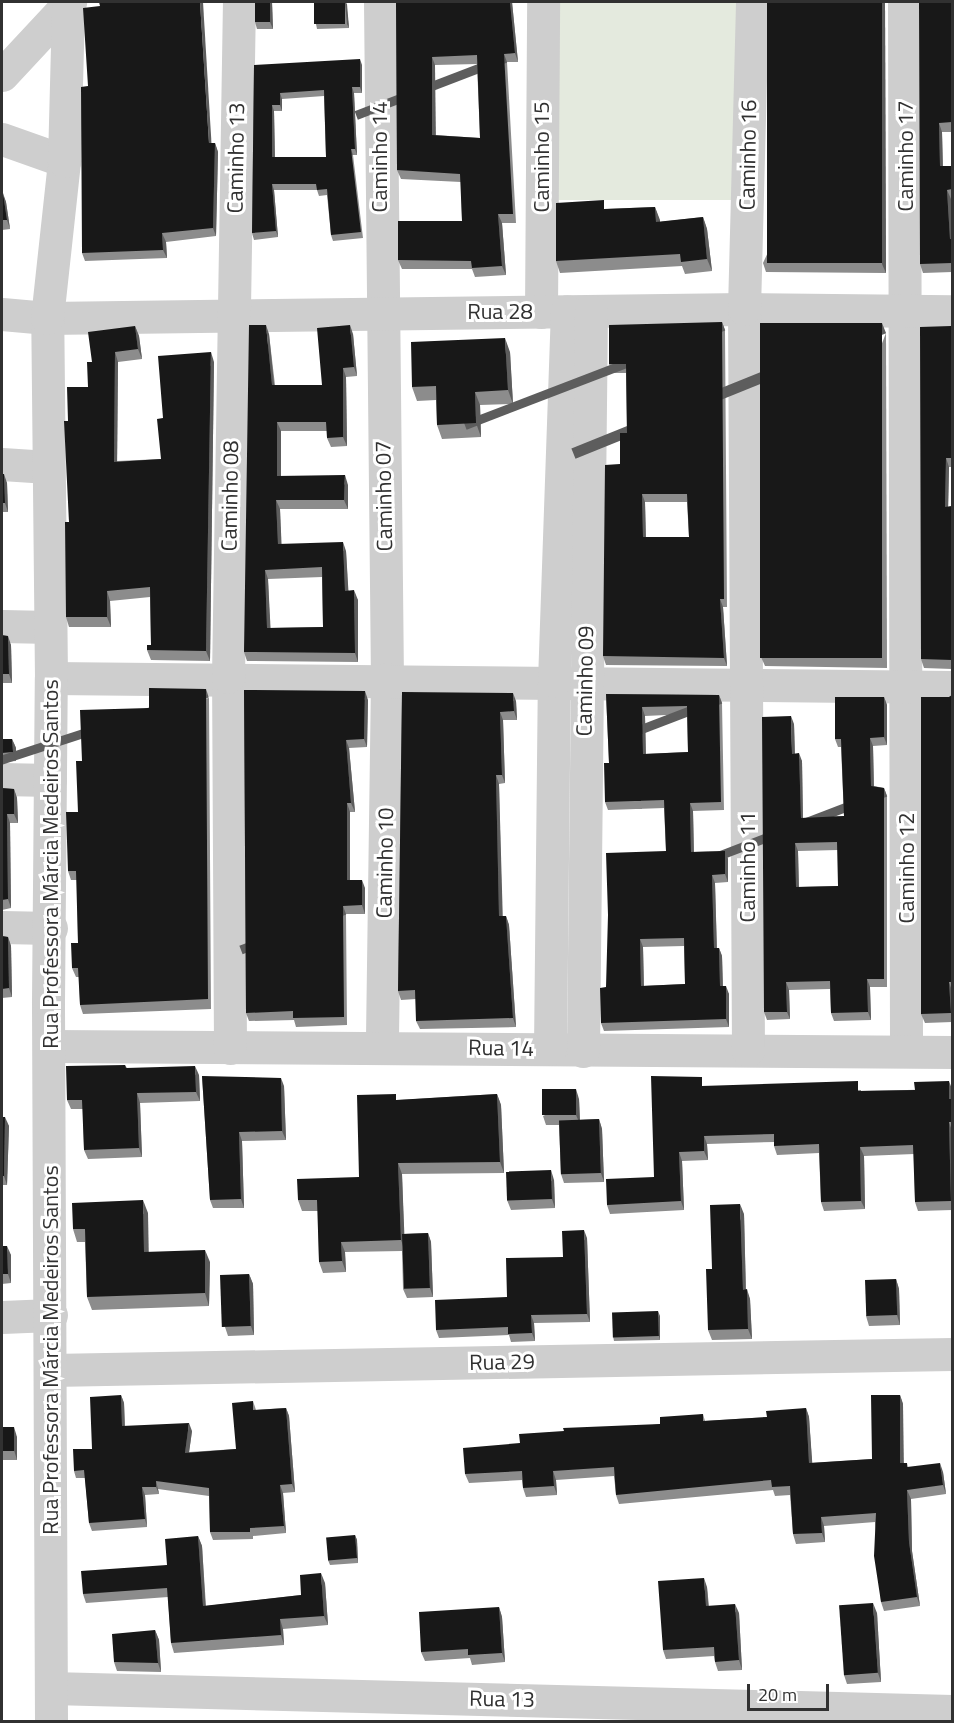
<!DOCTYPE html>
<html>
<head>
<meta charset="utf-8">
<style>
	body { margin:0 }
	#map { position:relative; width:954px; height:1723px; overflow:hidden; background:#fff; font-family:"Titillium Web",sans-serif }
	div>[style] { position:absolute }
	.green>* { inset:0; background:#e4eade; transform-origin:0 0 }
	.street>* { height:33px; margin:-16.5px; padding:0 16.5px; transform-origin:16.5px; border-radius:16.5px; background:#cecece }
	.wall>* { inset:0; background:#8c8c8c }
	.shaded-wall>* { inset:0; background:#5d5d5d; transform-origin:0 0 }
	.building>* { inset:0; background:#181818; transform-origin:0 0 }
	span { translate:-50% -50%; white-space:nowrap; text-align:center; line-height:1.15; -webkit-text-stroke:6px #fff; paint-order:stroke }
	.street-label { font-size:22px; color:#313131 }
	.frame { position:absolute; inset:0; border:3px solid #313131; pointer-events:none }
	.scale { position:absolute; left:747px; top:1684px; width:82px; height:27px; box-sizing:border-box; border:3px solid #313131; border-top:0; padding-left:8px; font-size:18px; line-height:21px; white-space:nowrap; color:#313131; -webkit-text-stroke:4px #fff; paint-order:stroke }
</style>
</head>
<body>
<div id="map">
	<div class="green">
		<i style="left:552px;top:2px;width:198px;height:198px"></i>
	</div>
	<div class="street">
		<i style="left:380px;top:2px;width:677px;rotate:89.41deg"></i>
		<i style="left:387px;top:679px;width:368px;rotate:90.8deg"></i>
		<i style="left:904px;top:2px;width:1048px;rotate:89.89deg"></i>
		<i style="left:2px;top:75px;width:100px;rotate:-47deg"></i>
		<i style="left:2px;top:139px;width:66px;rotate:19.5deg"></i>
		<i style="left:541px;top:312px;width:310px;rotate:-89.6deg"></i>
		<i style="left:2px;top:314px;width:45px;rotate:5.1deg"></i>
		<i style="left:47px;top:318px;width:697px;rotate:-0.74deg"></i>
		<i style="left:744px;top:309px;width:208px;rotate:0.6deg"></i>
		<i style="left:2px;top:464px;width:46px;rotate:3.7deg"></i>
		<i style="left:2px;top:626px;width:48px;rotate:1.2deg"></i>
		<i style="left:51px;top:678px;width:901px;rotate:0.57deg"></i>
		<i style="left:2px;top:779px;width:48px;rotate:1.2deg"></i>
		<i style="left:2px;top:927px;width:49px;rotate:1.2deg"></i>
		<i style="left:50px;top:1046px;width:902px;rotate:0.38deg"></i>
		<i style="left:230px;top:1048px;width:371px;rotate:-90.3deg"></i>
		<i style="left:228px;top:677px;width:675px;rotate:-89.07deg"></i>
		<i style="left:550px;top:1049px;width:368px;rotate:-89.4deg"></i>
		<i style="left:554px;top:681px;width:370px;rotate:-88deg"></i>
		<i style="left:748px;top:1050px;width:741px;rotate:-90.31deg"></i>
		<i style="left:744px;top:309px;width:307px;rotate:-88.5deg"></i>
		<i style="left:583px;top:1051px;width:740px;rotate:-89.38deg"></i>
		<i style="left:2px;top:1317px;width:49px;rotate:-2.3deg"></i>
		<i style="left:51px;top:1370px;width:901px;rotate:-1.02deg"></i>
		<i style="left:51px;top:1688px;width:901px;rotate:1.46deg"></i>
		<i style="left:51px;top:1722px;width:721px;rotate:-90.24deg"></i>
		<i style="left:48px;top:1001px;width:323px;rotate:-89.5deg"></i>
		<i style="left:51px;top:678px;width:360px;rotate:-90.6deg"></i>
		<i style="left:47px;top:318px;width:158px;rotate:-83.8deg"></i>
		<i style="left:64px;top:161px;width:153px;rotate:-88.5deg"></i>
	</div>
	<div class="wall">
		<i style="clip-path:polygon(272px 2px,273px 29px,257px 29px,255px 22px)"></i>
		<i style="clip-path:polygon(314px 2px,346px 2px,349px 28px,317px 29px,316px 24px)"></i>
		<i style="clip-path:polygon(evenodd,396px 2px,512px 2px,518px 62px,507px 62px,516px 223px,502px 223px,506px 275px,475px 277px,472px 269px,402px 269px,398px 260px,462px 221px,461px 182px,401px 179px,397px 170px,396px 2px,477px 64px,480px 138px,435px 135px,435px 65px,477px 64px)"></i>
		<i style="clip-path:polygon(885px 2px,886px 273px,766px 272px,763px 263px)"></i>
		<i style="clip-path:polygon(952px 2px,952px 132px,942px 132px,943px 166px,951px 166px,952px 170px,952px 199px,951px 199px,952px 230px,952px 272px,923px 273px,920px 264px)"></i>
		<i style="clip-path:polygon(evenodd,254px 65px,362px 65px,362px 93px,354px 93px,357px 155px,353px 155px,363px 238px,333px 241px,331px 235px,327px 195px,319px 196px,317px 190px,274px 190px,278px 237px,254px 240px,252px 233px,254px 65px,324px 96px,326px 157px,275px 157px,274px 111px,282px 111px,282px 99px,324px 96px)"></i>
		<i style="clip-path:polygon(211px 143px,215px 143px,218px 152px,216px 236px,166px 242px,167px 258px,85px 261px,82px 253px)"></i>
		<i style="clip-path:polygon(2px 193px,6px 202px,10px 229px,2px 230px)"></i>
		<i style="clip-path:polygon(655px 207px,660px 222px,703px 217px,707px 229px,712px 271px,685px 274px,682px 266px,560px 273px,556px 261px,607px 209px)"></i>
		<i style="clip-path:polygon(evenodd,722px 322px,725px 330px,727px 607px,723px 607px,727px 666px,606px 665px,603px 656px,620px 464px,627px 433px,626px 373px,612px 373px,609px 364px,722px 322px,645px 502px,687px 502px,689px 537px,646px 537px,645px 502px)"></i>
		<i style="clip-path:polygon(135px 326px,139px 336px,142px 359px,118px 362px,117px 461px,161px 459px,163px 418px,214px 362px,210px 661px,151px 660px,147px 650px,151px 645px,150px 597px,110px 601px,111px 627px,69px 627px,66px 617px,69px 522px,68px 421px,88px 387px,92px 362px)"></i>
		<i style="clip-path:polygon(951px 326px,952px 330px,952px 467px,949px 467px,948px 507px,952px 506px,952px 669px,924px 668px,921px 659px)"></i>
		<i style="clip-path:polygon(886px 333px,887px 668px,765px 666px,761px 657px)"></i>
		<i style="clip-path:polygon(evenodd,269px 334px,275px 385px,322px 385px,353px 334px,357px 376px,346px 377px,347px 446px,331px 447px,327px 438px,327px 431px,281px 431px,281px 476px,348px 485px,348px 509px,280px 509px,281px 544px,346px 551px,348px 590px,358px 600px,358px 662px,247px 661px,244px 652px,269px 334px,322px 577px,323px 627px,270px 628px,268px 579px,322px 577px)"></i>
		<i style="clip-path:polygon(510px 352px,513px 404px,480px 405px,481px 437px,442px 439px,437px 425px,436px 400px,417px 401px,412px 387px)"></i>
		<i style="clip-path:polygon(2px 474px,7px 483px,8px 512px,2px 512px)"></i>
		<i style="clip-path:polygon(2px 635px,11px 645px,12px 683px,2px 683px)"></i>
		<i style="clip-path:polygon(244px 690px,368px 700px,367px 747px,349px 748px,355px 812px,350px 812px,350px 880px,365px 888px,365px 914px,346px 914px,347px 1025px,296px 1027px,294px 1020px,249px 1021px,246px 1013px)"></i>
		<i style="clip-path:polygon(402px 692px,516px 701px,517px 720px,503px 720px,505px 783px,499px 784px,502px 916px,506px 916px,509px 925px,516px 1027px,420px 1029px,416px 1021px,416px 999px,401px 1000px,398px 991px)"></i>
		<i style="clip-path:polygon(evenodd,606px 694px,719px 695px,722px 703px,724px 810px,693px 811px,694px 852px,725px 851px,728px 859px,728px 882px,715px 883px,717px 948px,719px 948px,722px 956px,723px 986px,729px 994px,729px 1027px,604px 1031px,601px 1023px,606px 987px,666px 851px,664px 808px,608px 810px,605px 802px,609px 763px,606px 694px,687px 714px,688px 752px,646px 754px,645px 716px,687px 714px,606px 694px,684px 946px,685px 984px,644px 986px,643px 947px,684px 946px)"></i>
		<i style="clip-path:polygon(952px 695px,952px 1022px,925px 1023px,921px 1014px,949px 697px)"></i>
		<i style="clip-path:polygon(evenodd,884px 697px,887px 705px,887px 745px,873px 746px,874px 786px,884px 788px,887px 796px,887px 987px,870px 987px,871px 1020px,834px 1021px,831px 1013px,830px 989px,789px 990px,790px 1019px,767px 1020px,764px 1012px,794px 724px,795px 754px,802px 761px,803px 818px,844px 816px,841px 747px,838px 747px,835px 739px,884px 697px,838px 850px,838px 886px,799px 887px,798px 851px,838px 850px)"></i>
		<i style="clip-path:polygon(209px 698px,211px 1009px,83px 1014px,80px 1005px,79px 977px,76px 977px,72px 968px,78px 943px,77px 880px,71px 880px,68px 871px,78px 812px,82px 761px,149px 708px)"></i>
		<i style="clip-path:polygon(2px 739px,12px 739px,16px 748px,16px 761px,2px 762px)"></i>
		<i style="clip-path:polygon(2px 788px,14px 789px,17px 798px,18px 823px,10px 823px,11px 908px,2px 910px)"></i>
		<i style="clip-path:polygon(2px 936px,8px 937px,11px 946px,12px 997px,2px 998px)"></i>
		<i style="clip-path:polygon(125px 1065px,127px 1068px,199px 1075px,200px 1101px,140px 1103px,142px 1157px,88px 1159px,84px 1150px,83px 1109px,71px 1109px,67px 1100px)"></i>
		<i style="clip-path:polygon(202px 1076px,284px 1086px,286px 1140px,242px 1141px,244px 1208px,213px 1208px,210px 1200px)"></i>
		<i style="clip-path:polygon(705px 1086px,861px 1090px,861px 1091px,952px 1089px,952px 1210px,918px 1211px,915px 1202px,914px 1154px,864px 1156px,865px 1209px,824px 1211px,821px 1202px,819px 1153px,777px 1155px,774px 1146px,774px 1142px,707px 1144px,708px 1160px,682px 1161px,684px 1210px,610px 1214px,607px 1205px,654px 1177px)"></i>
		<i style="clip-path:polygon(497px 1094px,501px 1105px,504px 1173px,402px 1174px,404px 1234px,428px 1233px,431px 1242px,433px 1297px,407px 1298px,403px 1289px,402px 1251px,345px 1252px,346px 1272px,323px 1273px,319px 1262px,318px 1211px,302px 1211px,298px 1200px,359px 1177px,399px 1100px)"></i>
		<i style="clip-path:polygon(579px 1099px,580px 1120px,599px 1119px,602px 1129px,604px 1182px,564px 1183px,561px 1174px,559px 1125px,546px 1125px,543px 1116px)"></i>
		<i style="clip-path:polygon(2px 1117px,9px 1126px,7px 1185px,2px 1185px)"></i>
		<i style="clip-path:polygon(554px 1180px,555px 1208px,511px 1210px,507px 1200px)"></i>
		<i style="clip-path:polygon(148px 1213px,148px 1252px,210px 1262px,209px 1306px,92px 1310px,87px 1297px,85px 1242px,77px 1242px,73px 1229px)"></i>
		<i style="clip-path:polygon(744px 1214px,746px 1290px,750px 1299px,752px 1339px,712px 1340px,708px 1330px,712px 1269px)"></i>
		<i style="clip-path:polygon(587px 1238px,590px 1322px,534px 1323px,535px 1341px,511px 1342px,509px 1335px,439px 1338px,436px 1330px,507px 1297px,563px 1257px)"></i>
		<i style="clip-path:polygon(2px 1246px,11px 1255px,11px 1283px,2px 1284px)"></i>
		<i style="clip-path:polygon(249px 1274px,253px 1284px,254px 1335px,228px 1336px,225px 1327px)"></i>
		<i style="clip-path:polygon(896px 1279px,899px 1289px,900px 1325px,869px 1326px,866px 1316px)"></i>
		<i style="clip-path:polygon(660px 1316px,660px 1340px,614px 1341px,613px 1336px)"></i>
		<i style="clip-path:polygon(121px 1395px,124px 1403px,125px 1426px,192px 1431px,189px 1452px,236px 1449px,253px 1401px,256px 1410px,286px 1408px,289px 1416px,295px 1492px,283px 1493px,286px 1533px,253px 1536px,253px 1539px,213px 1540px,210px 1532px,209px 1496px,158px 1489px,159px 1494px,145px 1495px,147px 1527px,92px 1531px,89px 1523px,85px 1478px,76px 1478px,74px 1471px,92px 1449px)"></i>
		<i style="clip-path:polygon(900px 1395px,903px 1404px,903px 1463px,907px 1463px,908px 1467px,943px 1472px,946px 1494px,911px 1499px,912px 1551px,920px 1606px,884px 1611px,881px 1602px,875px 1522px,824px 1526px,825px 1542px,796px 1544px,793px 1534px,790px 1495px,775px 1496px,773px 1490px,619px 1504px,616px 1495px,614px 1476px,556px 1480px,557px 1495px,526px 1497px,523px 1488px,522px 1480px,469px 1483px,465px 1474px,520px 1443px,660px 1424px,703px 1414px,705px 1421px,767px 1417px,806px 1408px,809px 1417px,812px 1463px,872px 1459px)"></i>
		<i style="clip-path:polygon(2px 1427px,17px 1437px,17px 1460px,2px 1460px)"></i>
		<i style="clip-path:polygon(355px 1535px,357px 1540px,358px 1563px,330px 1565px,328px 1560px)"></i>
		<i style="clip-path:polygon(198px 1536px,202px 1546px,206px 1606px,301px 1595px,325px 1583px,328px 1625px,283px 1629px,284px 1645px,174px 1653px,171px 1643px,168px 1597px,86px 1603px,83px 1594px,167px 1565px)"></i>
		<i style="clip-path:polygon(707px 1587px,709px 1606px,739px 1613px,742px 1670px,718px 1671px,715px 1662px,714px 1656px,666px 1659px,663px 1650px)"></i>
		<i style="clip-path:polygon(499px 1607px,502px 1617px,505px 1662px,472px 1665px,470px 1658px,425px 1661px,421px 1652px)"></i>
		<i style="clip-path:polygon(877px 1613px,881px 1682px,847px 1684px,844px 1675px)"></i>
		<i style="clip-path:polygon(155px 1630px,159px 1640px,161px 1672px,117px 1671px,114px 1662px)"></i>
	</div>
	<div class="shaded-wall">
		<i style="clip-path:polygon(200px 2px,203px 2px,212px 152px,209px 143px)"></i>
		<i style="clip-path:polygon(270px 2px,272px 2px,273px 29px,270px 22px)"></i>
		<i style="clip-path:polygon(345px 2px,347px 4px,349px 28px,347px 24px)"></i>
		<i style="clip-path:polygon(510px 2px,512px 2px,518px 62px,515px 53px)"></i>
		<i style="clip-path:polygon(882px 2px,885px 2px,886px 273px,882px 264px)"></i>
		<i style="left:504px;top:54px;width:9px;height:160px;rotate:69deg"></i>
		<i style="clip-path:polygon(432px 57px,435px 65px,436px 144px,432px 135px)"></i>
		<i style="clip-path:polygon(360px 59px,362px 65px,362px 93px,360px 87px)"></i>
		<i style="clip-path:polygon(352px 87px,354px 93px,357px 155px,355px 149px)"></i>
		<i style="clip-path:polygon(280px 93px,282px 99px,282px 111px,280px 105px)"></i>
		<i style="clip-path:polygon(272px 105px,274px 111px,275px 163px,272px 157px)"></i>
		<i style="clip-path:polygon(939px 123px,942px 132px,943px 176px,940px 166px)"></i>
		<i style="clip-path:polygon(215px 143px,218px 152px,216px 236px,213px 228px)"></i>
		<i style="left:351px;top:149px;width:6px;height:84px;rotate:72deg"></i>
		<i style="clip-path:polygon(272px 184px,274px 190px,278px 237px,276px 231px)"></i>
		<i style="clip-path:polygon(947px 190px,951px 199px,952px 245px,950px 239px)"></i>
		<i style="clip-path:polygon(3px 193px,6px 202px,10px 229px,7px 220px)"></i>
		<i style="clip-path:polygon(655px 207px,660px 220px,660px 234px,656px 222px)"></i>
		<i style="clip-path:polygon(498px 214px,502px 223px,506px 275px,502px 266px)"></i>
		<i style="clip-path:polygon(703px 217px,707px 229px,712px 271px,707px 259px)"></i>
		<i style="clip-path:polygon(162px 233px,166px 242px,167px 258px,163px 250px)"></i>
		<i style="left:722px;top:322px;width:9px;height:277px;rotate:69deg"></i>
		<i style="left:882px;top:323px;width:11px;height:335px;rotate:68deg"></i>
		<i style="clip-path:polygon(266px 325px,269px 334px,275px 394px,272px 385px)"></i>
		<i style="clip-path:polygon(350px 325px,353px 334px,357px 376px,354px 367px)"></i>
		<i style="clip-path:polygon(135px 326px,139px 336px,142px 359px,138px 349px)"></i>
		<i style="clip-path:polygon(951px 326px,952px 330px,952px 420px)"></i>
		<i style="clip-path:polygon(505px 338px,510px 352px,513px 404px,508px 390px)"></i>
		<i style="clip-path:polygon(115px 352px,118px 362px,117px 472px,114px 462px)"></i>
		<i style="clip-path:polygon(211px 352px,214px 362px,210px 661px,206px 651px)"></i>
		<i style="clip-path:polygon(343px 368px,346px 377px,347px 446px,343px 437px)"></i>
		<i style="clip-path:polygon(2px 381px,3px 445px,2px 442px)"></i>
		<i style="clip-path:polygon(475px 392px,480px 405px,481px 437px,476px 423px)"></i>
		<i style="clip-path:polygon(277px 422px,281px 431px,281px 485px,277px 476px)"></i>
		<i style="clip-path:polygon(946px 458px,949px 467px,948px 516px,945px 507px)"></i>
		<i style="clip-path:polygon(4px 474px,7px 483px,8px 512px,5px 503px)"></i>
		<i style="clip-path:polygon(345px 475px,348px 485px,348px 509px,344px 500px)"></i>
		<i style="clip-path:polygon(642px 494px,645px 502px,646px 546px,643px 537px)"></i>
		<i style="clip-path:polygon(276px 500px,280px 509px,282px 554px,278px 544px)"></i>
		<i style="clip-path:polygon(343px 542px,346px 551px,349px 600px,345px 591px)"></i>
		<i style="clip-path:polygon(265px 570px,268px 579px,271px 637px,267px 628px)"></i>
		<i style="clip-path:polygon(354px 590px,358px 600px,358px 662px,355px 653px)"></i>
		<i style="clip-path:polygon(107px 591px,110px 601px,111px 627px,107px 617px)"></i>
		<i style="clip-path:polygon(720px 599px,723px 607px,727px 666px,724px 658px)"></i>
		<i style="clip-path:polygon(8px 636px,11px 645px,12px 683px,9px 674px)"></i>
		<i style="left:206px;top:689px;width:9px;height:310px;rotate:72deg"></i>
		<i style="clip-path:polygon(365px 691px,368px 700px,367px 747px,364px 739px)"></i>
		<i style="clip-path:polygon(513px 693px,516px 701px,517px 720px,514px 711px)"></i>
		<i style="left:719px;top:695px;width:9px;height:107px;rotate:69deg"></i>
		<i style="clip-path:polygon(884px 697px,887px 705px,887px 745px,884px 737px)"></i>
		<i style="clip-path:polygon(642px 707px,645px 716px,646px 762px,643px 754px)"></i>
		<i style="clip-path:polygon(500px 712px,503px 720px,505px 783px,502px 775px)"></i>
		<i style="clip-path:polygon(791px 716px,794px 724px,795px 761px,792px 754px)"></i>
		<i style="clip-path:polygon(870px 738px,873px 746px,874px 794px,871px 786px)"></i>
		<i style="clip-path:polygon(12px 739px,16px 748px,16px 761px,13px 752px)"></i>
		<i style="clip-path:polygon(346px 740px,349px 748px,355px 812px,351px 803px)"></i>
		<i style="clip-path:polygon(799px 753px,802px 761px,803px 825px,801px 818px)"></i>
		<i style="clip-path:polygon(496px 775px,499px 784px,503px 925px,499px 916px)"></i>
		<i style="left:884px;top:788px;width:9px;height:191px;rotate:69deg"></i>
		<i style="clip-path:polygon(14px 789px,17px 798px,18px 823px,14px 814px)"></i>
		<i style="clip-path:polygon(347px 803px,350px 812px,350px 889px,347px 880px)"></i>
		<i style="clip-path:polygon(690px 803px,693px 811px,694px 860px,691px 852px)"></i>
		<i style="clip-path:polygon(7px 814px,10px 823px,11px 908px,8px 899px)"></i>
		<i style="clip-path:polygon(795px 843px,798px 851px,799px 895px,796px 887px)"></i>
		<i style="clip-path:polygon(725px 851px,728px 859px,728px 882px,725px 874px)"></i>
		<i style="clip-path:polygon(712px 875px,715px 883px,717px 957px,714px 948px)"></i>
		<i style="clip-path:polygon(362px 880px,365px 888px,365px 914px,362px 905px)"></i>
		<i style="left:343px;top:906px;width:9px;height:111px;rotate:69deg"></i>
		<i style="clip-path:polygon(506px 916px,509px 925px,516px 1027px,513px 1018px)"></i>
		<i style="clip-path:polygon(8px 937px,11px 946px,12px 997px,9px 988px)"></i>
		<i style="clip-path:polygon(640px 939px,643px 947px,644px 994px,641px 986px)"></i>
		<i style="clip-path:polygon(719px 948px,722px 956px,723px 994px,720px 986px)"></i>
		<i style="clip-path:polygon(867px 979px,870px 987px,871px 1020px,868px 1012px)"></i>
		<i style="clip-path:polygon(786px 982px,789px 990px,790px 1019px,787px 1012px)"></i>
		<i style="clip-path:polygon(949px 982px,952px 991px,952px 1018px,951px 1013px)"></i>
		<i style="clip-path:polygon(726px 986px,729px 994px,729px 1027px,726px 1019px)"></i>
		<i style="clip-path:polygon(195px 1066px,199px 1075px,200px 1101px,196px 1092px)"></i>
		<i style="clip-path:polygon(281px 1078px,284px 1086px,286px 1140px,282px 1131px)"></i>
		<i style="clip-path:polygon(949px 1081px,952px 1089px,952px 1107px,949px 1099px)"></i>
		<i style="clip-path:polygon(576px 1089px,579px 1099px,580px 1124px,576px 1115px)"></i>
		<i style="clip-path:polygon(137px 1093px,140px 1103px,142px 1157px,139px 1148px)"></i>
		<i style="clip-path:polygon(497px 1094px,501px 1105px,504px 1173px,500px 1162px)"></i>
		<i style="clip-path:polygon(5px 1117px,9px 1126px,7px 1185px,4px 1176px)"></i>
		<i style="clip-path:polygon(599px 1119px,602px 1129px,604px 1182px,601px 1173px)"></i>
		<i style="clip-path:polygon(949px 1122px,952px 1131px,952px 1206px,951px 1201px)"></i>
		<i style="clip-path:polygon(239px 1132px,242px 1141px,244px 1208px,241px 1199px)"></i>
		<i style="clip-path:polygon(704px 1136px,707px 1144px,708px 1160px,704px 1151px)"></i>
		<i style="clip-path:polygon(860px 1147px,864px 1156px,865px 1209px,861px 1201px)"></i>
		<i style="clip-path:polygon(679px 1152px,682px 1161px,684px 1210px,681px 1201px)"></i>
		<i style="clip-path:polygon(398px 1163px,402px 1174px,405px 1251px,401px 1240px)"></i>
		<i style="clip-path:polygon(551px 1170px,554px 1180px,555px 1208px,552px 1199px)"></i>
		<i style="clip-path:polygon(143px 1200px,148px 1213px,149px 1265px,144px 1252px)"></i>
		<i style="clip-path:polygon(740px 1204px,744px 1214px,746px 1299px,743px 1290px)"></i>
		<i style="clip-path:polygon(584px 1230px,587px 1238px,590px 1322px,587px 1314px)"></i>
		<i style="clip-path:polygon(428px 1233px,431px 1242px,433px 1297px,430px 1288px)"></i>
		<i style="clip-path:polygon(341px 1242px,345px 1252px,346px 1272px,342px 1261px)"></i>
		<i style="clip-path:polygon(7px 1246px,11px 1255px,11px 1283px,8px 1274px)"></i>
		<i style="clip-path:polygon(205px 1250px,210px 1262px,209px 1306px,205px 1293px)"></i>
		<i style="clip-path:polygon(249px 1274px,253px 1284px,254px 1335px,251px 1326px)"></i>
		<i style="clip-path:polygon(896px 1279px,899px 1289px,900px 1325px,897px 1315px)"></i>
		<i style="clip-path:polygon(747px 1289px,750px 1299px,752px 1339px,748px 1329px)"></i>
		<i style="clip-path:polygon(658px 1311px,660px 1316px,660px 1340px,659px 1336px)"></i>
		<i style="clip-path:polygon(531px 1315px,534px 1323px,535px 1341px,532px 1333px)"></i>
		<i style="clip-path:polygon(121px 1395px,124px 1403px,125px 1434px,122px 1426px)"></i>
		<i style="clip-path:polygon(900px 1395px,903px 1404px,904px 1472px,900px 1463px)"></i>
		<i style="clip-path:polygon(286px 1408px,289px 1416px,295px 1492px,292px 1484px)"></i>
		<i style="clip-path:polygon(806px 1408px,809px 1417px,813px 1473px,809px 1463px)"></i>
		<i style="clip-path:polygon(189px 1423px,192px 1431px,188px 1460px,185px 1453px)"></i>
		<i style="clip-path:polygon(14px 1427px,17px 1437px,17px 1460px,14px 1450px)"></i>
		<i style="clip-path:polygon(940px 1463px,943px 1472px,946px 1494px,943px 1485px)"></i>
		<i style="clip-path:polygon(553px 1471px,556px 1480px,557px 1495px,554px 1486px)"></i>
		<i style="clip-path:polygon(156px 1481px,158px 1489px,159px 1494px,156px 1487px)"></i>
		<i style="clip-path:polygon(280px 1485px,283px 1493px,286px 1533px,284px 1526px)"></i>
		<i style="clip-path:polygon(142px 1487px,145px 1495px,147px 1527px,145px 1519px)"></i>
		<i style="clip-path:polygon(907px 1490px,911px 1499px,912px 1551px,920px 1606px,917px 1597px,909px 1542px)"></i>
		<i style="clip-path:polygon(821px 1517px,824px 1526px,825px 1542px,822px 1533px)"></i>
		<i style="clip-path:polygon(355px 1535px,357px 1540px,358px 1563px,357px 1558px)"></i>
		<i style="clip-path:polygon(198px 1536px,202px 1546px,206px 1615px,203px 1606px)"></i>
		<i style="clip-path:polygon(321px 1573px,325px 1583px,328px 1625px,324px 1616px)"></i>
		<i style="clip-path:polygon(704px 1578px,707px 1587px,709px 1616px,706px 1606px)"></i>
		<i style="clip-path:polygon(873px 1603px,877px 1613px,881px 1682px,878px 1673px)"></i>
		<i style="clip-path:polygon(735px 1604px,739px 1613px,742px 1670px,739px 1660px)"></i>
		<i style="clip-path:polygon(499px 1607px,502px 1617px,505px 1662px,502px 1653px)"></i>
		<i style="clip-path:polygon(280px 1619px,283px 1629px,284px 1645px,281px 1635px)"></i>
		<i style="clip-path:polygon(155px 1630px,159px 1640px,161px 1672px,158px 1663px)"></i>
	</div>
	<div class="building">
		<i style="clip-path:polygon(99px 2px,200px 2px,209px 143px,215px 143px,213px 228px,162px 233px,163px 250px,82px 253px,81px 87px,88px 86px,83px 8px,100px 6px)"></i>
		<i style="left:255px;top:2px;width:15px;height:20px"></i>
		<i style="left:314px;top:2px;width:31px;height:22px"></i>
		<i style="clip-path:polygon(evenodd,396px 2px,510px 2px,515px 53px,504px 54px,513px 214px,498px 214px,502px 266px,472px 268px,471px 261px,398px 260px,398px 221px,462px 221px,460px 174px,397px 170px,396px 2px,477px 55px,480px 138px,432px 135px,432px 57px,477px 55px)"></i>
		<i style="left:767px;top:2px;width:115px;height:261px"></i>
		<i style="clip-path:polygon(919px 2px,952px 2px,952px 122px,939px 123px,940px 166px,951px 166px,952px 189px,947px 190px,950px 239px,952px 239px,952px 263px,920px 264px)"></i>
		<i style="clip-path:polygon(evenodd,360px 59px,360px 87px,352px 87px,355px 149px,351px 149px,361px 232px,331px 235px,327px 189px,317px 190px,316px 184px,272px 184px,276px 231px,252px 233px,254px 65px,360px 59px,324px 90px,326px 157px,272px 157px,272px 105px,280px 105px,280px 93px,324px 90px)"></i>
		<i style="clip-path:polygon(2px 193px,3px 193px,7px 220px,2px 220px)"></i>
		<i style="clip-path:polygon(604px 200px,604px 209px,655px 207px,656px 222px,703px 217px,707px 259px,681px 262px,680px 254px,556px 261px,556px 203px)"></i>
		<i style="clip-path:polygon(evenodd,722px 322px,724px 599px,720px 599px,724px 658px,603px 656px,605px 465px,620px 464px,620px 433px,627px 433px,626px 364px,609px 364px,609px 325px,722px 322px,642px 494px,687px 494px,689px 537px,643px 537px,642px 494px)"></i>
		<i style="left:882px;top:323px;width:335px;height:122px;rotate:90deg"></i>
		<i style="clip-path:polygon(evenodd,249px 325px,266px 325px,272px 385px,322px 385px,317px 328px,350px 325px,354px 367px,343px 368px,343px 437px,327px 438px,326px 422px,277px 422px,277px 476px,345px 475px,344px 500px,276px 500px,278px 544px,343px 542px,345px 591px,354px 590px,355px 653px,244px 652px,249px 325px,322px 567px,323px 627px,267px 628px,265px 570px,322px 567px)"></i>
		<i style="clip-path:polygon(135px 326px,138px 349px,115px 352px,114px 462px,161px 459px,157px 419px,163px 418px,158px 356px,211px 352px,206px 651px,147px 650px,147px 645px,151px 645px,150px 587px,107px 591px,107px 617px,66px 617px,65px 522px,69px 522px,64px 421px,68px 421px,67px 387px,88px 387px,87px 362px,92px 362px,88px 332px)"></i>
		<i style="clip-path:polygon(951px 326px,952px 458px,946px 458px,945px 507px,952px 506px,952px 660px,921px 659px,920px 327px)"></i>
		<i style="clip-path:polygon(505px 338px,508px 390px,475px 392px,476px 423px,437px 425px,436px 386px,412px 387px,411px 342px)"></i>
		<i style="clip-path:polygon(2px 474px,4px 474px,5px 503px,2px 503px)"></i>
		<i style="clip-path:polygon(2px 635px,8px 636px,9px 674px,2px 674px)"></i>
		<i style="clip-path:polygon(149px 688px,206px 689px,208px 999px,80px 1005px,78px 968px,72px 968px,71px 943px,78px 943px,76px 871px,68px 871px,66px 812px,78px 812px,76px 761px,82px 761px,80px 710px,149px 708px)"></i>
		<i style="clip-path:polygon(244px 690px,365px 691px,364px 739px,346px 740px,351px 803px,347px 803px,347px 880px,362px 880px,362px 905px,343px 906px,344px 1017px,293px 1018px,293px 1011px,246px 1013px)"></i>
		<i style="clip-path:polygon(402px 692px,513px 693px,514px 711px,500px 712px,502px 775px,496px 775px,499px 916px,506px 916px,513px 1018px,416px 1021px,415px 990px,398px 991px)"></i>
		<i style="clip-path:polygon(evenodd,606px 694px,719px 695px,721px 802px,690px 803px,691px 852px,725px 851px,725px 874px,712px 875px,714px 948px,719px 948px,720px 986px,726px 986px,726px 1019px,601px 1023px,600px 988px,606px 987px,608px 915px,606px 853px,666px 851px,664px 800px,605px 802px,604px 763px,609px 763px,606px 694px,687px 706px,688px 752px,643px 754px,642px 707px,687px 706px,606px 694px,684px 938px,685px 984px,641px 986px,640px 939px,684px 938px)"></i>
		<i style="clip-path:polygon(952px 695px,952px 982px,949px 982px,951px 1013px,921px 1014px,921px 697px,949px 697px)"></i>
		<i style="clip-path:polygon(evenodd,835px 697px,884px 697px,884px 737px,870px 738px,871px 786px,884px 788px,884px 979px,867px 979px,868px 1012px,831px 1013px,830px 981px,786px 982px,787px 1012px,764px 1012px,762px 717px,791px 716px,792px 754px,799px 753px,801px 818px,844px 816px,841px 739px,835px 739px,835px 697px,837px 842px,838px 886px,796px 887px,795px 843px,837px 842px)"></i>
		<i style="clip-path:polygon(2px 739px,12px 739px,13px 752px,2px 753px)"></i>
		<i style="clip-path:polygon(2px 788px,14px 789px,14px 814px,7px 814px,8px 899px,2px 900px)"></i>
		<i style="clip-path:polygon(2px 936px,8px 937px,9px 988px,2px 989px)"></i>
		<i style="clip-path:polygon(125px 1065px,126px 1068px,195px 1066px,196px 1092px,137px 1093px,139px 1148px,84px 1150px,82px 1100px,67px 1100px,66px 1066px)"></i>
		<i style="clip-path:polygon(202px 1076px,281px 1078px,282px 1131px,239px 1132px,241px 1199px,210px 1200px)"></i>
		<i style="clip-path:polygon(651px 1076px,702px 1077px,702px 1086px,858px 1081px,858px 1091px,915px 1090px,914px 1082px,949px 1081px,949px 1099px,952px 1099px,952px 1122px,949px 1122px,951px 1201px,915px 1202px,913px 1145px,860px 1147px,861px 1201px,821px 1202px,819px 1144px,774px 1146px,774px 1134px,704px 1136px,704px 1151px,679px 1152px,681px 1201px,607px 1205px,606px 1179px,654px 1177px)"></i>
		<i style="left:576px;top:1089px;width:26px;height:34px;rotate:90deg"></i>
		<i style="clip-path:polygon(396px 1094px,396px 1100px,497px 1094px,500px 1162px,398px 1163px,401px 1240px,341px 1242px,342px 1261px,319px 1262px,317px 1200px,298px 1200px,297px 1179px,359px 1177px,357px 1095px)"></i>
		<i style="clip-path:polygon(2px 1117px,5px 1117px,4px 1176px,2px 1176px)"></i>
		<i style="left:599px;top:1119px;width:54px;height:40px;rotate:88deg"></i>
		<i style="left:551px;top:1170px;width:29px;height:45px;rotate:88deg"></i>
		<i style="clip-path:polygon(143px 1200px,144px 1252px,205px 1250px,205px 1293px,87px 1297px,85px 1229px,73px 1229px,72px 1203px)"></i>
		<i style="clip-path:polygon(740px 1204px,743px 1290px,747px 1289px,748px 1329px,708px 1330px,706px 1269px,712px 1269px,710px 1205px)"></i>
		<i style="clip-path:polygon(584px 1230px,587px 1314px,531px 1315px,532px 1333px,508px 1334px,508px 1327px,436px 1330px,435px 1300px,507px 1297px,506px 1258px,563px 1257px,562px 1231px)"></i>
		<i style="left:428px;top:1233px;width:55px;height:26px;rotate:88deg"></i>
		<i style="clip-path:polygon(2px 1246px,7px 1246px,8px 1274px,2px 1274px)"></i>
		<i style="left:249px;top:1274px;width:52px;height:29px;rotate:88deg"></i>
		<i style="left:896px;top:1279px;width:36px;height:31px;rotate:88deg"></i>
		<i style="left:658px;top:1311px;width:25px;height:46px;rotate:88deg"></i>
		<i style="clip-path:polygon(121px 1395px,122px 1426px,189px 1423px,185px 1453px,236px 1449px,232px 1403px,253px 1401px,253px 1410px,286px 1408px,292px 1484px,280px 1485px,284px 1526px,250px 1528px,250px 1532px,210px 1532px,209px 1488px,156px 1481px,156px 1487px,142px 1487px,145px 1519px,89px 1523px,84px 1470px,74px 1471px,73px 1449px,92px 1449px,90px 1397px)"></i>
		<i style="clip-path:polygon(871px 1395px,900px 1395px,900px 1463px,907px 1463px,907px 1467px,940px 1463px,943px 1485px,907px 1490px,909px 1542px,917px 1597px,881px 1602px,874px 1556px,876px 1513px,821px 1517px,822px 1533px,793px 1534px,790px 1486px,772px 1487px,771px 1480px,616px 1495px,614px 1467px,553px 1471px,554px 1486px,523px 1488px,522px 1471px,465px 1474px,463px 1448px,520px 1443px,519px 1434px,564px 1431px,563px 1428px,660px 1424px,660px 1417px,703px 1414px,703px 1421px,767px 1417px,766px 1411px,806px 1408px,809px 1463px,872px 1459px)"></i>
		<i style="left:2px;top:1427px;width:12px;height:24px"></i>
		<i style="left:355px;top:1535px;width:23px;height:29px;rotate:85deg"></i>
		<i style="clip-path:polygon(198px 1536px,203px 1606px,301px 1595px,300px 1575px,321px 1573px,324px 1616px,280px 1619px,281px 1635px,171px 1643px,167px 1588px,83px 1594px,81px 1571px,167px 1565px,165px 1539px)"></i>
		<i style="clip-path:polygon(704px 1578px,706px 1606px,735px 1604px,739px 1660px,715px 1662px,714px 1647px,663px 1650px,658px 1581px)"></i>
		<i style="left:873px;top:1603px;width:70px;height:34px;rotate:86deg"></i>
		<i style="clip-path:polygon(499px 1607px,502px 1653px,468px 1655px,468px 1649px,421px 1652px,419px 1612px)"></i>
		<i style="clip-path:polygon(155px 1630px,158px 1663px,114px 1662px,112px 1634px)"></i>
	</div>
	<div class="street-label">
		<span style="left:748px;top:155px;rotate:-89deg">Caminho 16</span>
		<span style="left:906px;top:156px;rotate:-90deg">Caminho 17</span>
		<span style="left:380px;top:157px;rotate:-90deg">Caminho 14</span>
		<span style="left:542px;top:157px;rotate:-90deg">Caminho 15</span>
		<span style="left:236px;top:158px;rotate:-89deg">Caminho 13</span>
		<span style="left:500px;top:312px">Rua 28</span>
		<span style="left:230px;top:496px;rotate:-89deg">Caminho 08</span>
		<span style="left:384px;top:496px;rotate:-91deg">Caminho 07</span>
		<span style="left:585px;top:681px;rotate:-89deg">Caminho 09</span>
		<span style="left:385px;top:863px;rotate:-89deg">Caminho 10</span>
		<span style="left:51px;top:864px;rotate:-90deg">Rua Professora Márcia Medeiros Santos</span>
		<span style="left:748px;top:867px;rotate:-90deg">Caminho 11</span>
		<span style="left:907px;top:868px;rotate:-90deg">Caminho 12</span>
		<span style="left:501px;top:1048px;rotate:1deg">Rua 14</span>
		<span style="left:51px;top:1350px;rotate:-90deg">Rua Professora Márcia Medeiros Santos</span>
		<span style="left:502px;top:1362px;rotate:-1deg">Rua 29</span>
		<span style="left:502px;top:1699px;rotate:1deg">Rua 13</span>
	</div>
	<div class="frame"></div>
	<div class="scale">20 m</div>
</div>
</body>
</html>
